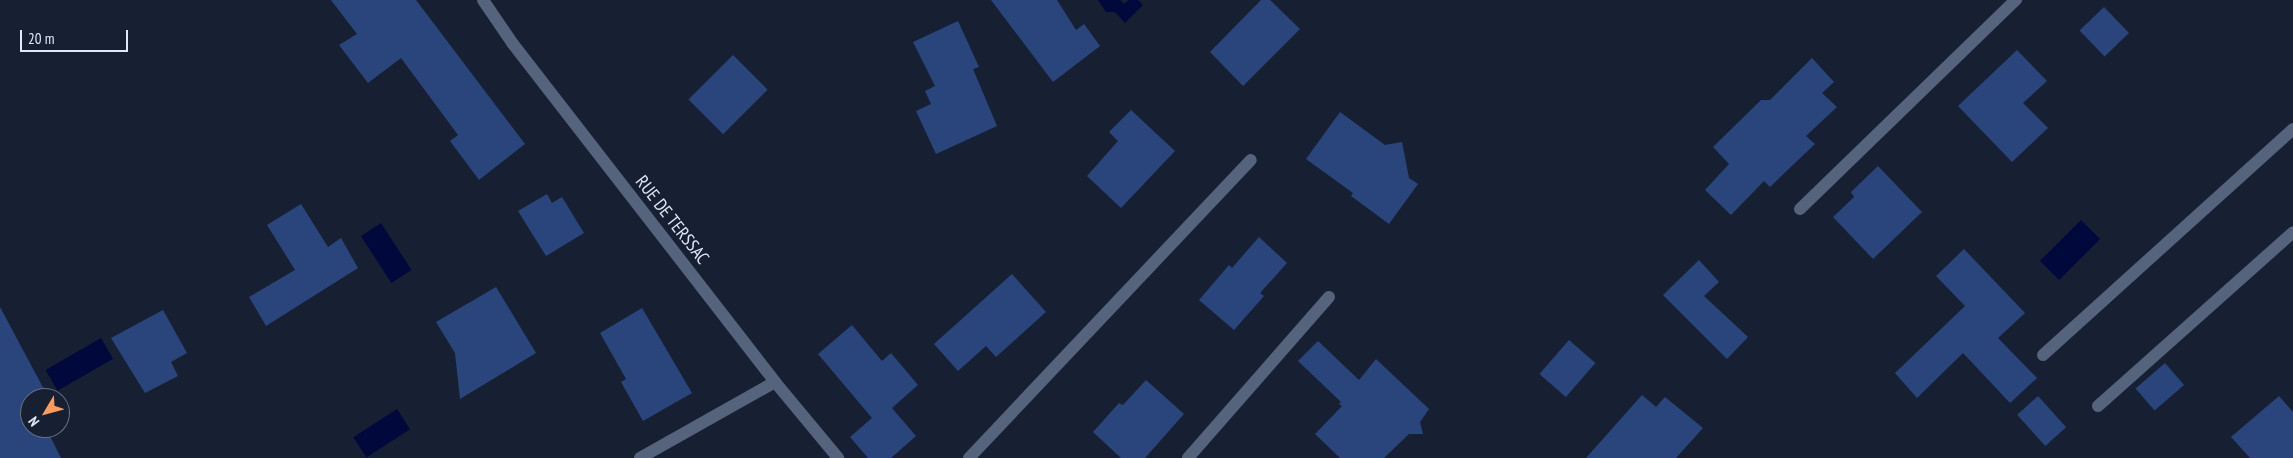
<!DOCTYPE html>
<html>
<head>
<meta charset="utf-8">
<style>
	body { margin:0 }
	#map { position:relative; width:2293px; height:458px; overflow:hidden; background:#172033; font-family:"PT Sans Narrow",sans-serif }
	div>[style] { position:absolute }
	.water>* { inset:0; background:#00083c; transform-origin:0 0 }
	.building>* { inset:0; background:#29457c; transform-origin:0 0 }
	.service>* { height:12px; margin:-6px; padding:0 6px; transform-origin:6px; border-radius:6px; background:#55637d }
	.tertiary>* { height:12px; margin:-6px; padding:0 6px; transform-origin:6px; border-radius:6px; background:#55637d }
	span { translate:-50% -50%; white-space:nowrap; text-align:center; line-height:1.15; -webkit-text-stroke:4px #172033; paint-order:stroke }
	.street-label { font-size:18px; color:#e2e9f6 }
	.north { position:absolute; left:20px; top:388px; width:50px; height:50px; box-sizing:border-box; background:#172033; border:1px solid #687081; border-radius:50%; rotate:233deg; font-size:14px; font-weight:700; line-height:20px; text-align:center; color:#e2e9f6 }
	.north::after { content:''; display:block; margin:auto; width:18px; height:22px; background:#fe9b59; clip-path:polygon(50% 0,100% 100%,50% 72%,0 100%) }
	.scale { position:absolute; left:20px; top:30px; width:108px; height:22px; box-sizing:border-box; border:2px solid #e2e9f6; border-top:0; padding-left:6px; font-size:15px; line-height:18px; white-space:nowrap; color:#e2e9f6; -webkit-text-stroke:4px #172033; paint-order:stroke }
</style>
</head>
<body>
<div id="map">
	<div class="water">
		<i style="clip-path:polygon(1098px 0,1120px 0,1124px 4px,1129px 0,1138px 0,1143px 5px,1125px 23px,1115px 12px,1106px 12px)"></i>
		<i style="left:2081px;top:220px;width:27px;height:58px;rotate:45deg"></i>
		<i style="left:381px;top:223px;width:56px;height:24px;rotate:57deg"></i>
		<i style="left:101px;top:338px;width:24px;height:64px;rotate:60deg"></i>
		<i style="left:397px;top:409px;width:24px;height:52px;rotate:57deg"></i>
	</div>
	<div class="building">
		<i style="clip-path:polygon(331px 0,416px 0,525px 144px,479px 180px,450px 141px,458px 135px,401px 58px,368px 83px,339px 45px,357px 34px)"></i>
		<i style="clip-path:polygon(991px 0,1057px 0,1076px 30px,1084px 24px,1100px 46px,1053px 82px)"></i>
		<i style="clip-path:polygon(1261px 0,1270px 0,1300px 29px,1243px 86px,1210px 52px)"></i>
		<i style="left:2104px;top:7px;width:36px;height:34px;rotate:46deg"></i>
		<i style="clip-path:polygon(958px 21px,979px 67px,973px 69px,997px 126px,936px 154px,916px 111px,931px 104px,925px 91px,935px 86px,913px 42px)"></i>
		<i style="clip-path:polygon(2017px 50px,2047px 81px,2023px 103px,2048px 128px,2012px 162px,1958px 106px)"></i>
		<i style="left:733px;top:55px;width:49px;height:63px;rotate:45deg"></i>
		<i style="clip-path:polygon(1812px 58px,1834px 82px,1822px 93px,1837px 107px,1806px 136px,1815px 144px,1770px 187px,1764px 181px,1731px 215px,1705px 190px,1729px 164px,1713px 147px,1761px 100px,1770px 100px)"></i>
		<i style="clip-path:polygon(1131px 110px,1175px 151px,1121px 208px,1087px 176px,1118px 141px,1109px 132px)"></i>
		<i style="clip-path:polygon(1340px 112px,1385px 145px,1402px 142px,1409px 178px,1418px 184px,1389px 224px,1351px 196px,1353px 193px,1306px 159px)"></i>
		<i style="clip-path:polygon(1878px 166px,1922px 212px,1873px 259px,1833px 217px,1854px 197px,1851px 192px)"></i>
		<i style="clip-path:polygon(547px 194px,552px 203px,562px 197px,584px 233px,546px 256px,518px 211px)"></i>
		<i style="clip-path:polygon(301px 204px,328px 247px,341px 238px,358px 268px,266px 326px,249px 297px,295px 270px,267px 225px)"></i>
		<i style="clip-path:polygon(1259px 237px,1287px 263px,1260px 293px,1264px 296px,1234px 330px,1199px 300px,1229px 265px,1232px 268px)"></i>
		<i style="clip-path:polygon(1964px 249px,2025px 313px,1998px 338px,2037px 378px,2010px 403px,1963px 353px,1917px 398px,1895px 373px,1965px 306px,1936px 276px)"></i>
		<i style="clip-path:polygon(1699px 260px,1719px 282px,1704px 296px,1748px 337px,1727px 359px,1663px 295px)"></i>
		<i style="clip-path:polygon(1012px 274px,1046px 312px,996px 357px,986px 346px,958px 371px,934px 344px)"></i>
		<i style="clip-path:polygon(496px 287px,536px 353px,460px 399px,455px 353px,436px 322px)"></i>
		<i style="clip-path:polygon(0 307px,46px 393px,36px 398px,30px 398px,30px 428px,46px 428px,61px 458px,0 458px)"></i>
		<i style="clip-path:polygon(642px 308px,692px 393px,643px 421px,621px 382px,626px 379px,600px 333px)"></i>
		<i style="clip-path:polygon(163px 310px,187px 353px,171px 362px,178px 376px,145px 393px,111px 338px)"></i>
		<i style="clip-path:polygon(852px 325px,882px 361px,891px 353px,918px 385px,892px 408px,916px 436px,891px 458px,868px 458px,850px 437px,872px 418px,818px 354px)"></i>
		<i style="left:1569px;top:340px;width:35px;height:45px;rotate:41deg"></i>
		<i style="clip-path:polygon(1318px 341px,1359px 380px,1376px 359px,1429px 409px,1420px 422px,1423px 434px,1409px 434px,1384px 458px,1340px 458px,1315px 434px,1342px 406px,1339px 404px,1341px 402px,1298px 361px)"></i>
		<i style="left:2165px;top:363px;width:29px;height:39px;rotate:49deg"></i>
		<i style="clip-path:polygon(1146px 380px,1184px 414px,1145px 458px,1121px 458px,1093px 432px,1119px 403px,1123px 405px)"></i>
		<i style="clip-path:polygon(1642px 395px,1656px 407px,1665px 397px,1703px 428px,1676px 458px,1586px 458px)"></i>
		<i style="left:2038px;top:396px;width:42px;height:28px;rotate:48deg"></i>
		<i style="clip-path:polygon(2279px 396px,2293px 412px,2293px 458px,2250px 458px,2231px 437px)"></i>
	</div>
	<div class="service">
		<i style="left:1800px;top:209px;width:301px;rotate:-44.1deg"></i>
		<i style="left:2043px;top:355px;width:337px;rotate:-42.1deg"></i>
		<i style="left:2098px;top:406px;width:261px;rotate:-41.7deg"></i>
		<i style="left:640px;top:458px;width:155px;rotate:-29.4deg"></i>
		<i style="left:969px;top:458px;width:410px;rotate:-46.6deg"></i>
		<i style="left:1188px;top:458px;width:214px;rotate:-48.8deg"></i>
	</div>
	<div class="tertiary">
		<i style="left:483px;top:0;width:53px;rotate:55.7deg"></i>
		<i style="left:513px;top:44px;width:428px;rotate:52.2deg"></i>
		<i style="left:775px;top:382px;width:99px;rotate:50.3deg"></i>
	</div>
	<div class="street-label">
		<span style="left:672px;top:220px;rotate:52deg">RUE DE TERSSAC</span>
	</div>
	<div class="north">N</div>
	<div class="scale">20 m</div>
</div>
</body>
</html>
